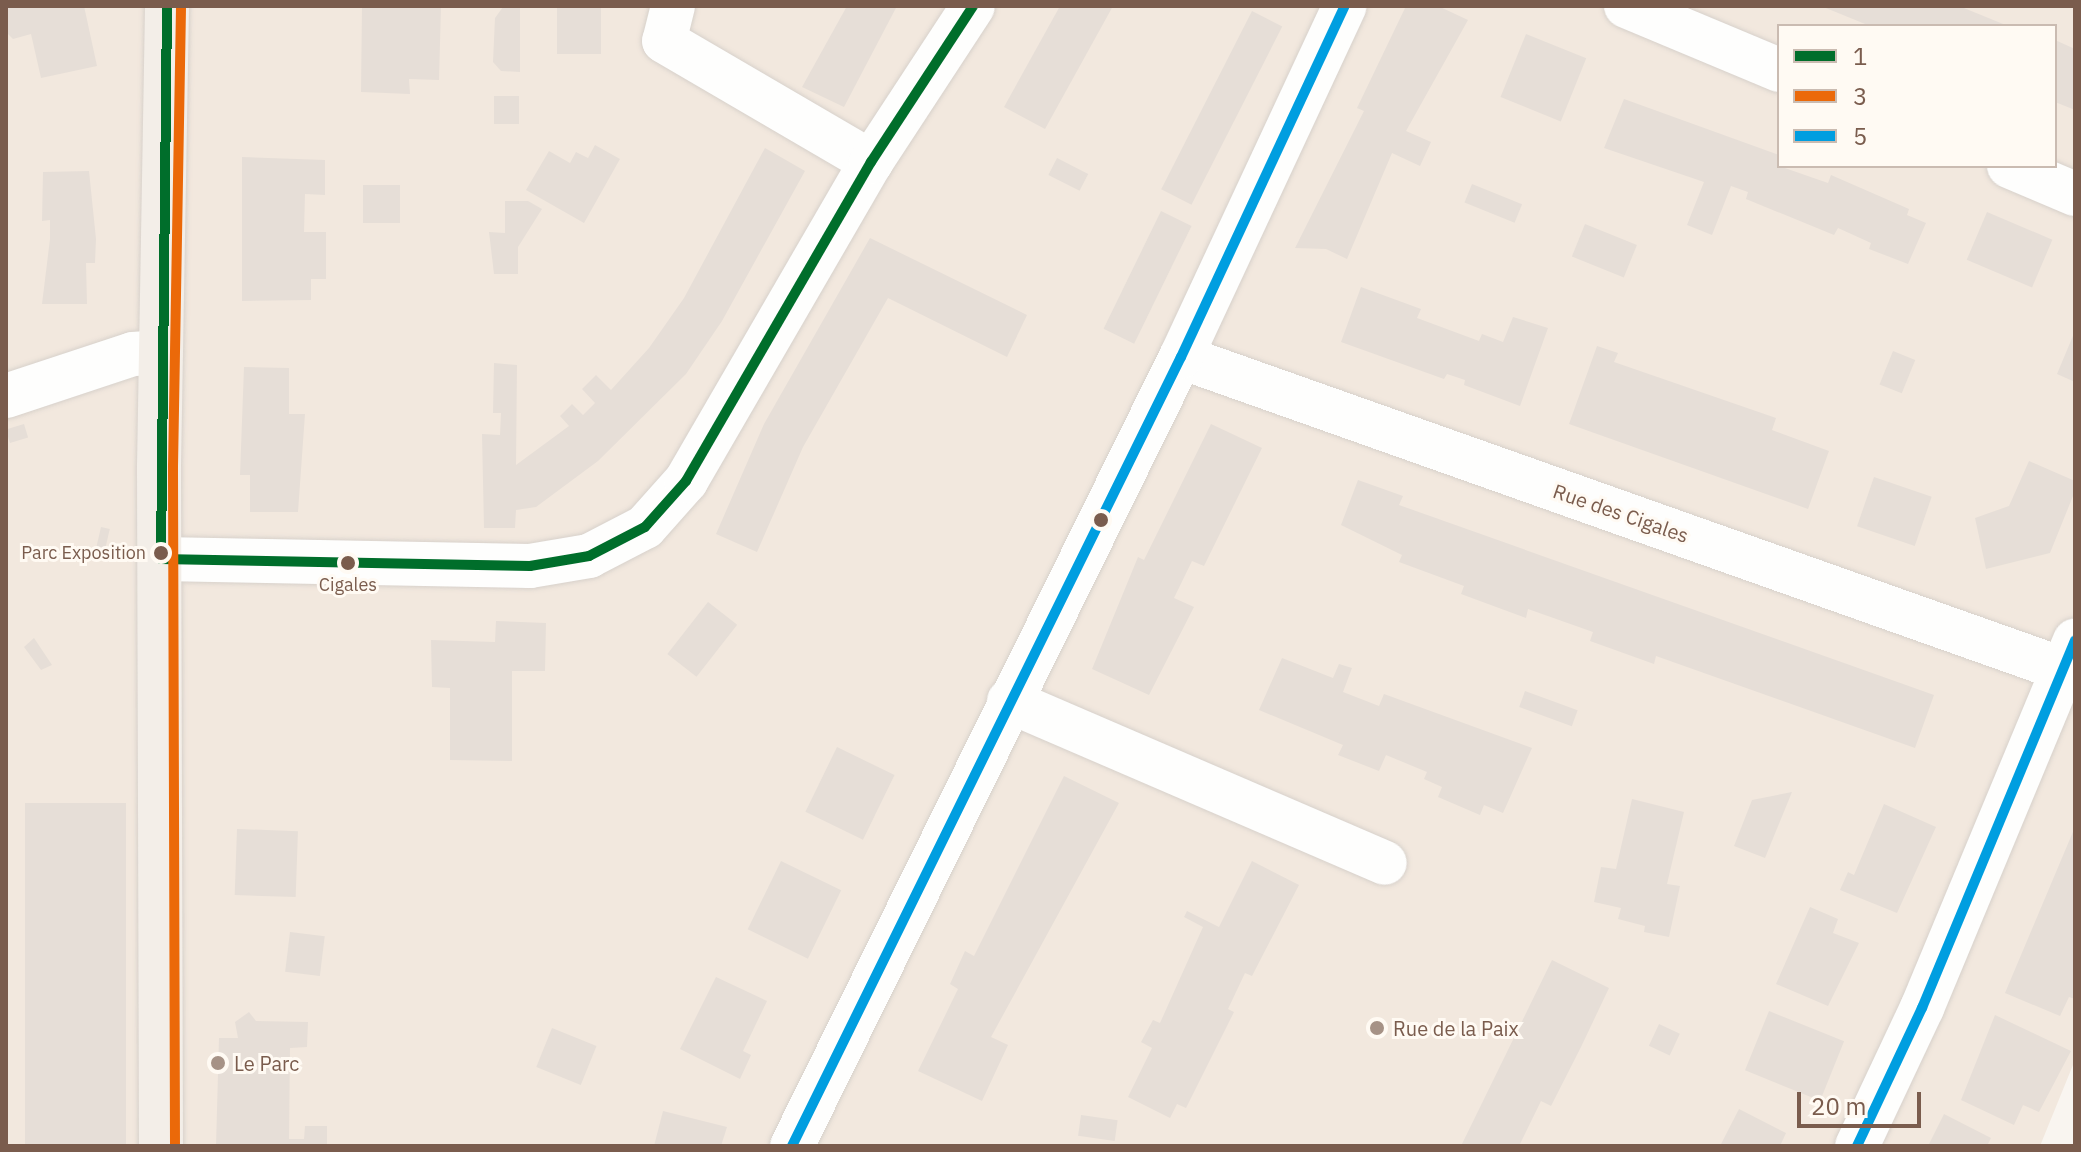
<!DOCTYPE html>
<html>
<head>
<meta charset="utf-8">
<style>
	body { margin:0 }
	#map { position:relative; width:2081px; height:1152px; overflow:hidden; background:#f9f5f0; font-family:"IBM Plex Sans",sans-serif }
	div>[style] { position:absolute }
	.residential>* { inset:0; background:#f2e8de }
	.building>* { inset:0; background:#e6ded7; transform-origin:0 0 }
	.roads { filter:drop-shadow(0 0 2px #d7d1cb) drop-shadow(0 0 2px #d7d1cb) }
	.minor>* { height:44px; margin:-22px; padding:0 22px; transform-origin:22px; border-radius:22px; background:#fefefd }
	.major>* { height:44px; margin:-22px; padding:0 22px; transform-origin:22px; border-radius:22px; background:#f3eee8 }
	.bus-1>* { height:10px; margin:-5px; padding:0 5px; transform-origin:5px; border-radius:5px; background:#006e2b }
	.bus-2>* { height:10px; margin:-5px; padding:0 5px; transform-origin:5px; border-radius:5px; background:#eb6909 }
	.bus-3>* { height:10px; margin:-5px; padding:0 5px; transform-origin:5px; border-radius:5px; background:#009ee0 }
	.dots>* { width:22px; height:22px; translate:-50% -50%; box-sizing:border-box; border:4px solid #fffaf3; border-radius:50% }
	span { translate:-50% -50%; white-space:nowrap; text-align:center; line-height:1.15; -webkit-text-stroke:6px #fffaf3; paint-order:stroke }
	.bus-label { font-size:18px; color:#7a5c4d }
	.right { translate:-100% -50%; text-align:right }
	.street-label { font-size:20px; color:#7a5c4d }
	.poi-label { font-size:20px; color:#7a5c4d }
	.left { translate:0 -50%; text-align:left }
	.frame { position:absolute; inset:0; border:8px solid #7a5c4d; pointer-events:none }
	.legend { position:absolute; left:1777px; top:24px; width:280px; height:144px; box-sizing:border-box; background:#fffaf3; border:2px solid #cabbb1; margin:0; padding:10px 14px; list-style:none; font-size:24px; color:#7a5c4d }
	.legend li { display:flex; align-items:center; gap:16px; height:40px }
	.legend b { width:40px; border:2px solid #cabbb1 }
	.scale { position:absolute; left:1797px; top:1092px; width:124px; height:36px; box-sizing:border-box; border:4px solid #7a5c4d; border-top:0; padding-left:10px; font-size:24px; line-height:28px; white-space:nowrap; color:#7a5c4d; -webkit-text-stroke:6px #fffaf3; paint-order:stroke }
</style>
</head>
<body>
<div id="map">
	<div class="residential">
		<i style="clip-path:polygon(evenodd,6px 6px,2075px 6px,2075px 1060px,2040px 1146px,6px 1146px,6px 6px,1779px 26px,2055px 26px,2055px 166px,1779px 166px,1779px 26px)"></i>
	</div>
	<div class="building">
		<i style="clip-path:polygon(6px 6px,84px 6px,97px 66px,41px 78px,31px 34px,13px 39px,6px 32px)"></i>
		<i style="clip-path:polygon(362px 6px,441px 6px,439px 80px,409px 79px,410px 94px,361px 92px)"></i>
		<i style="left:557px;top:6px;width:44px;height:48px"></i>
		<i style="clip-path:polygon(847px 6px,897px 6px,844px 107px,802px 87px)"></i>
		<i style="clip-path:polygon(1060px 6px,1113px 6px,1045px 129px,1004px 107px)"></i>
		<i style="clip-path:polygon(1406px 6px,1438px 6px,1468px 20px,1406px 131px,1431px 142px,1420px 166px,1392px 153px,1347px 259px,1326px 249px,1295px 248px,1364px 111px,1357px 108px)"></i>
		<i style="clip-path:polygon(1821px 6px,1959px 6px,2008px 26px,1870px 26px)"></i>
		<i style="clip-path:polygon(503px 7px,520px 8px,520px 72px,501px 71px,493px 62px,495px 18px)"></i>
		<i style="left:1252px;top:11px;width:34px;height:200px;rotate:27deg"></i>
		<i style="left:1526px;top:34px;width:65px;height:68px;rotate:22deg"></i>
		<i style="clip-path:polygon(2055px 40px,2075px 49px,2075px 110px,2055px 102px)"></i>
		<i style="left:494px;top:96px;width:25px;height:28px"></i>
		<i style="clip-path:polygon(1624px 99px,1779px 155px,1779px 166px,1828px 183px,1831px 175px,1909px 209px,1907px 215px,1926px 223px,1908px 264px,1869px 249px,1871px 243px,1838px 228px,1834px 235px,1746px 199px,1748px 192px,1731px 186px,1712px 235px,1687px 225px,1704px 182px,1604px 148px)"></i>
		<i style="clip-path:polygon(595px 145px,620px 159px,584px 223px,526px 190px,549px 151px,570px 163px,576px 152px,588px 158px)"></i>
		<i style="clip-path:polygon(765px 148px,805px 171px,722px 321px,686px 374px,598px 461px,536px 507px,516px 510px,515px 528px,484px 528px,482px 434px,500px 435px,501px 413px,493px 413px,494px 363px,517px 365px,516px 465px,569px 426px,560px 416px,572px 404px,583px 415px,595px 403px,582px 389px,596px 375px,611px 390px,649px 348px,684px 298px)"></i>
		<i style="clip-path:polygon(242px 157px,325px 160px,325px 195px,305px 194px,304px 232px,326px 232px,326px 279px,311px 279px,311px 300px,242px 301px)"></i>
		<i style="left:1057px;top:158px;width:35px;height:19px;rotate:27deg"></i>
		<i style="clip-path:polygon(89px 171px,96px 239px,95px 263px,86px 263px,87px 304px,42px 304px,50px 239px,50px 220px,42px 221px,43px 172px)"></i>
		<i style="left:1472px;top:184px;width:54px;height:20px;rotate:22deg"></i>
		<i style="left:363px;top:185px;width:37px;height:38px"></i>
		<i style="clip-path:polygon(505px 201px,528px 201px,542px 209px,518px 247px,518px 274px,494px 274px,489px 232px,505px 233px)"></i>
		<i style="left:1161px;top:211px;width:34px;height:131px;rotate:26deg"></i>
		<i style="left:1987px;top:212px;width:71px;height:52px;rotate:23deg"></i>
		<i style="left:1585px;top:224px;width:56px;height:35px;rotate:22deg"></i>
		<i style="clip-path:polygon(870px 238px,1027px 315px,1007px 357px,888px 298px,803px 447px,757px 552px,716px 534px,764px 424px)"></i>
		<i style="clip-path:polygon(1361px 287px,1421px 309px,1417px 318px,1479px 341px,1482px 334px,1503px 342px,1513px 317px,1548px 328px,1520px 406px,1464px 385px,1465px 380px,1447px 374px,1444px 379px,1341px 342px)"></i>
		<i style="clip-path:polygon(2075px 331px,2075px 382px,2057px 374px)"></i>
		<i style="clip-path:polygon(1597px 346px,1618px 353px,1614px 362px,1776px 418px,1772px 430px,1829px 451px,1808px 509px,1569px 424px)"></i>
		<i style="left:1893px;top:351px;width:24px;height:36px;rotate:22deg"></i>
		<i style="clip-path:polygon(244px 367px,289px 368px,289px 414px,305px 414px,298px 512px,250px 512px,250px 475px,240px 475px)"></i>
		<i style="left:24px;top:424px;width:14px;height:19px;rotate:73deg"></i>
		<i style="clip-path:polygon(1211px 424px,1262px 448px,1204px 566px,1192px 561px,1174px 598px,1194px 607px,1149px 695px,1092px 669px,1138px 557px,1144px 560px)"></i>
		<i style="clip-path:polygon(2029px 461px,2075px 481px,2075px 491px,2050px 553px,1986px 569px,1975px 518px,2009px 506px)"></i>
		<i style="left:1874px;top:477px;width:61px;height:52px;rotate:19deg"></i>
		<i style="clip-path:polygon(1358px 480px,1403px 496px,1399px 505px,1934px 695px,1915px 748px,1656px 656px,1654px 664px,1590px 641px,1593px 632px,1528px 609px,1526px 618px,1461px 594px,1464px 586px,1399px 562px,1402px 555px,1341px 525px)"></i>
		<i style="left:101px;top:527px;width:9px;height:24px;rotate:13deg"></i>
		<i style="left:708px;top:602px;width:37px;height:66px;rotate:38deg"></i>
		<i style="clip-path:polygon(496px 621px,546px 623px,545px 671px,512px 671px,512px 761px,450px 760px,450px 688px,432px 687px,431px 640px,495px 642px)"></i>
		<i style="clip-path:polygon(34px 638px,52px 665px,41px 670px,24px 647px)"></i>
		<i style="clip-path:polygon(1282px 658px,1333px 678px,1339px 664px,1352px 668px,1343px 692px,1379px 706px,1384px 694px,1532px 748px,1503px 813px,1484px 805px,1480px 815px,1438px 797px,1442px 787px,1424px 779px,1427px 772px,1386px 755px,1379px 771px,1338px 755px,1343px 745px,1259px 710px)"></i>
		<i style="left:1525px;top:691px;width:56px;height:17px;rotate:20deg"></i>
		<i style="left:837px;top:747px;width:64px;height:72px;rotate:26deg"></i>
		<i style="clip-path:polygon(1064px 776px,1119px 803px,991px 1037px,1008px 1045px,982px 1101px,918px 1071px,958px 989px,950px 984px,965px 951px,974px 956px)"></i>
		<i style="clip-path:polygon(1792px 792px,1765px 858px,1734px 846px,1752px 800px)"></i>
		<i style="clip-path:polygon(1632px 799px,1684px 812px,1667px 884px,1680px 886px,1669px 937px,1644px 932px,1645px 926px,1618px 919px,1621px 908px,1594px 902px,1601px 867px,1616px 869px)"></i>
		<i style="left:25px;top:803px;width:101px;height:343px"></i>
		<i style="clip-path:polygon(1884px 804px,1936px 827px,1897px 913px,1840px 890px,1848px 872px,1854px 875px)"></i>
		<i style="clip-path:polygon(2075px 827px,2075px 999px,2069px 997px,2060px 1016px,2005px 993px)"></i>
		<i style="left:237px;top:829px;width:61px;height:66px;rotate:2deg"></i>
		<i style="left:781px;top:861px;width:67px;height:76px;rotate:26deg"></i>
		<i style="clip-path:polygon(1252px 861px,1299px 885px,1252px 976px,1245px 973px,1228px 1009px,1234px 1012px,1186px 1108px,1177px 1104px,1170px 1118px,1128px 1097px,1152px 1048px,1141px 1042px,1153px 1020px,1160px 1023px,1203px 927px,1184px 917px,1187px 911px,1219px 927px)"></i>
		<i style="clip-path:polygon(1810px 907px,1838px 919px,1833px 933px,1859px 943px,1828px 1006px,1776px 984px)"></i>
		<i style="left:290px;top:932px;width:35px;height:40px;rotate:7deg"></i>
		<i style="clip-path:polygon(1552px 960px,1609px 988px,1581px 1047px,1551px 1106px,1541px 1101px,1519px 1146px,1461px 1146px)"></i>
		<i style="clip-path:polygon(716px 977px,767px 1001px,743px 1051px,751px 1055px,740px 1079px,680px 1049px)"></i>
		<i style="left:1769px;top:1011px;width:81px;height:64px;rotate:22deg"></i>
		<i style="clip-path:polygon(249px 1012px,256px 1021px,308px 1022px,307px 1047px,290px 1048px,289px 1139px,304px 1139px,305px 1126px,327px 1126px,327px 1146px,216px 1146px,219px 1038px,238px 1038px,235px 1022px)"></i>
		<i style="clip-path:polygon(1995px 1015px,2071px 1051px,2039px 1112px,2023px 1105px,2014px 1125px,1961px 1100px)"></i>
		<i style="left:1659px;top:1024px;width:23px;height:24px;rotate:25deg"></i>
		<i style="left:552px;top:1028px;width:48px;height:42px;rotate:22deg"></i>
		<i style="clip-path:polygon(1739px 1109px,1786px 1133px,1780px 1146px,1720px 1146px)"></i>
		<i style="clip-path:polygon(663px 1111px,727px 1127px,721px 1146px,654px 1146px)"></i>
		<i style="clip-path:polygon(1944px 1114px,1991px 1138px,1987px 1146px,1928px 1146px)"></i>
		<i style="left:1081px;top:1115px;width:37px;height:21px;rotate:8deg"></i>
	</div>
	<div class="roads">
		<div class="minor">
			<i style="left:673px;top:6px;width:36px;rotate:104deg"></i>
			<i style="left:664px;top:41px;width:240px;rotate:30.3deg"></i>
			<i style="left:1626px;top:6px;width:166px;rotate:22.7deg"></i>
			<i style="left:2009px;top:166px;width:72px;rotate:23deg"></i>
			<i style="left:1181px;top:357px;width:935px;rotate:19.5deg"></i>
			<i style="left:6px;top:396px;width:134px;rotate:-18.3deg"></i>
			<i style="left:133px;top:354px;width:28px;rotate:-4deg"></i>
			<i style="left:161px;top:559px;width:369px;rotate:1.1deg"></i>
			<i style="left:530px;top:566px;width:60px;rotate:-9.6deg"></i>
			<i style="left:589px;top:556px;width:63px;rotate:-27.4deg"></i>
			<i style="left:645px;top:527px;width:62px;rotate:-48.3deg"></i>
			<i style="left:686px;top:481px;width:369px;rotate:-59.9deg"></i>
			<i style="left:871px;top:162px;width:186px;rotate:-56.8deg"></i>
			<i style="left:1009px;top:701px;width:409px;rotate:23.3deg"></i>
			<i style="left:792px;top:1146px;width:880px;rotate:-63.76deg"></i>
			<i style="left:1181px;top:357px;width:387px;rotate:-65deg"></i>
			<i style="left:1857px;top:1146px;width:153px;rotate:-64.8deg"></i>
			<i style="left:1922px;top:1008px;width:398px;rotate:-67.4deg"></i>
		</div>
		<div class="major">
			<i style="left:161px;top:1146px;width:680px;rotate:-90.17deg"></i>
			<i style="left:159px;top:466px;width:460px;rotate:-89deg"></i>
		</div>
	</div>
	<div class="bus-1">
		<i style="left:161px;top:559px;width:369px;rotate:1.1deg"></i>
		<i style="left:530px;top:566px;width:60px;rotate:-9.6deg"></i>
		<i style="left:589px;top:556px;width:63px;rotate:-27.4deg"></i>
		<i style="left:645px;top:527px;width:62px;rotate:-48.3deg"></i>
		<i style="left:686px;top:481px;width:369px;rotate:-59.9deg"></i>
		<i style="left:871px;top:162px;width:186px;rotate:-56.8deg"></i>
		<i style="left:161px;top:559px;width:553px;rotate:-89.38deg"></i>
	</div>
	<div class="bus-2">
		<i style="left:175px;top:1146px;width:680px;rotate:-90.17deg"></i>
		<i style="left:173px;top:466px;width:460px;rotate:-89deg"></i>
	</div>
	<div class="bus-3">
		<i style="left:792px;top:1146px;width:880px;rotate:-63.76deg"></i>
		<i style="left:1181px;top:357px;width:387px;rotate:-65deg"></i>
		<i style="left:1857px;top:1146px;width:153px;rotate:-64.8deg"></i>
		<i style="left:1922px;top:1008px;width:398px;rotate:-67.4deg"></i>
	</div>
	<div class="dots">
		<i style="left:1101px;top:520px;background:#7a5c4d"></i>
		<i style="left:161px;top:553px;background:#7a5c4d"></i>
		<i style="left:348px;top:563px;background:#7a5c4d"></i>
		<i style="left:1377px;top:1028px;background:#a69286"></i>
		<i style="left:218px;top:1063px;background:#a69286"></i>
	</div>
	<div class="bus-label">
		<span class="right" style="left:146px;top:553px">Parc Exposition</span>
		<span style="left:348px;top:585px">Cigales</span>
	</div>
	<div class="street-label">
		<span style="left:1621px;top:513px;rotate:19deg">Rue des Cigales</span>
	</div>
	<div class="poi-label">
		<span class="left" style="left:1393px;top:1028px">Rue de la Paix</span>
		<span class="left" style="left:234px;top:1063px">Le Parc</span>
	</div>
	<div class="frame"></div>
	<ul class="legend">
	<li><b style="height:10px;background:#006e2b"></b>1</li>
	<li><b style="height:10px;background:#eb6909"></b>3</li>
	<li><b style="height:10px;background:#009ee0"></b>5</li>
	</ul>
	<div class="scale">20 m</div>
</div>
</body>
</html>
